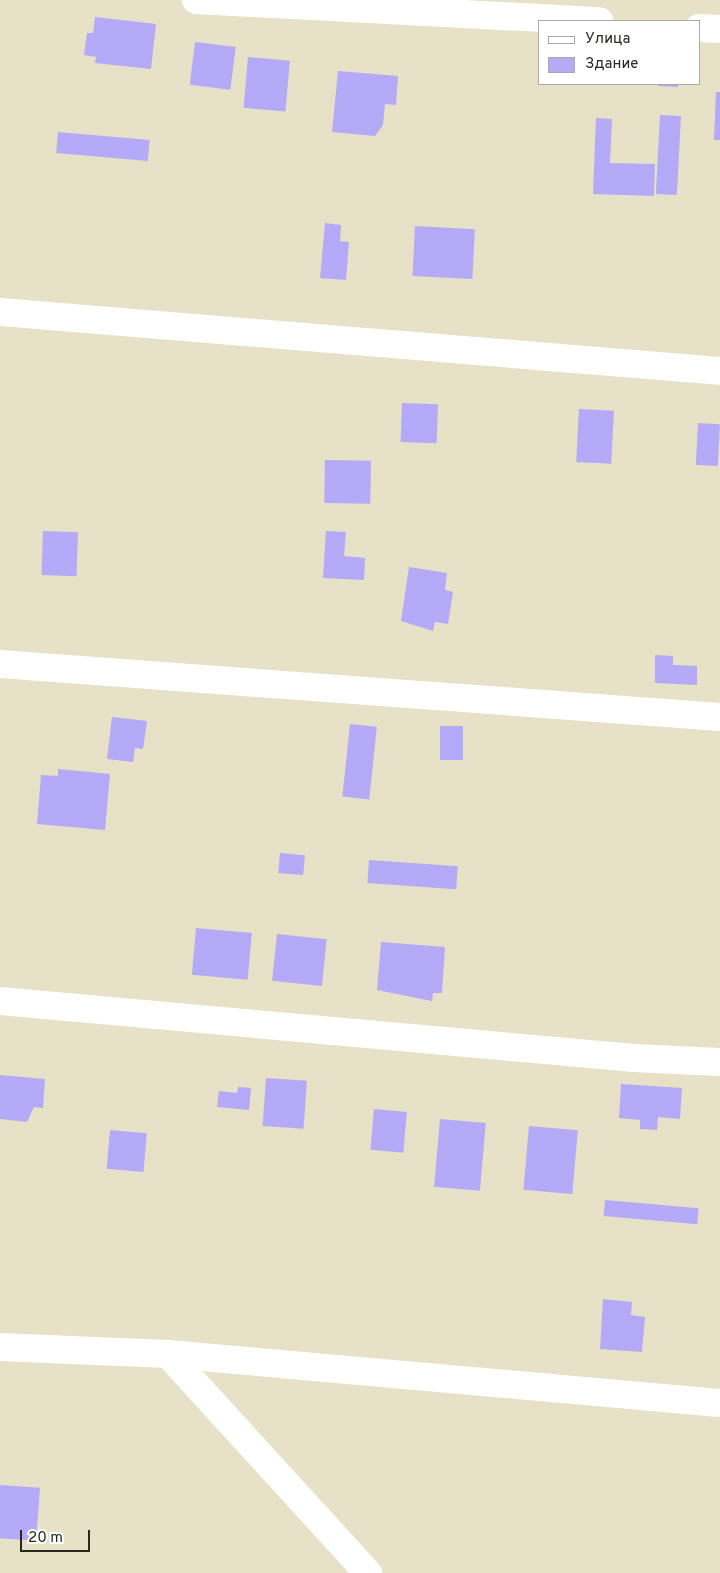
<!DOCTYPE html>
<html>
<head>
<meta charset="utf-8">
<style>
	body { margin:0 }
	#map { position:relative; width:720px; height:1573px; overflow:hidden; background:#e7e1c7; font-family:Overpass,sans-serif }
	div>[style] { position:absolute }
	.building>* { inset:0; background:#b4aaf7; transform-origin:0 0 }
	.street>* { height:28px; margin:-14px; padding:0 14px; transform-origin:14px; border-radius:14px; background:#fff }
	span { translate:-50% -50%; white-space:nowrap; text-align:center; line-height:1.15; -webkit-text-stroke:4px #fff; paint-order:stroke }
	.legend { position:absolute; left:538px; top:20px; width:162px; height:65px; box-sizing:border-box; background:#fff; border:1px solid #aaa9a5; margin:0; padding:6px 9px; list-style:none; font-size:15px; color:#2a281e }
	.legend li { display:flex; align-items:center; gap:10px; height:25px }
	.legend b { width:25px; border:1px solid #aaa9a5 }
	.scale { position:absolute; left:20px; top:1530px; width:70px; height:22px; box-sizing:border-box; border:2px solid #2a281e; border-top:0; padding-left:6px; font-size:15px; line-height:18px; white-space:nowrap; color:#2a281e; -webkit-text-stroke:4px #fff; paint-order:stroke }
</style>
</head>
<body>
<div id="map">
	<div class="building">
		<i style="clip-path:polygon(95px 17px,156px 24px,151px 69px,95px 63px,96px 57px,84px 55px,87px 33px,93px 33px)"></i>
		<i style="left:195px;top:42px;width:41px;height:43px;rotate:7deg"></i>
		<i style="left:248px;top:57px;width:42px;height:51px;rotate:5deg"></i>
		<i style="clip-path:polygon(338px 71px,398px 76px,396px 105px,385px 104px,383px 125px,375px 136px,332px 132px)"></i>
		<i style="clip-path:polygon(658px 84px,678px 84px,678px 87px,658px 86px)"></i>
		<i style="clip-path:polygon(716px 92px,720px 92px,720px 140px,714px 140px)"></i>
		<i style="left:660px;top:115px;width:21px;height:79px;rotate:3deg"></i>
		<i style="clip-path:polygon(596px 118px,612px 119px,610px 163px,655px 164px,654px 196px,593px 194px)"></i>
		<i style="left:58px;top:132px;width:92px;height:21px;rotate:5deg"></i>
		<i style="clip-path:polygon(325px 223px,341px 225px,340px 241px,349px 242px,346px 280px,320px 278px)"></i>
		<i style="left:415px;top:226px;width:60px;height:50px;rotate:3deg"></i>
		<i style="left:402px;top:403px;width:36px;height:39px;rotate:2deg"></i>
		<i style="left:579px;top:409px;width:35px;height:53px;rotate:3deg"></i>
		<i style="left:698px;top:423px;width:22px;height:42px;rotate:3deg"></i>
		<i style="left:325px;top:460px;width:46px;height:43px;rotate:1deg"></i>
		<i style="left:43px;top:531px;width:35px;height:44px;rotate:2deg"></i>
		<i style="clip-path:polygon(326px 531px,346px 532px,344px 556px,365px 558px,364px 580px,323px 578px)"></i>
		<i style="clip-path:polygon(409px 567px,447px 573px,445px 590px,453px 592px,448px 624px,435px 622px,433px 631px,401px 621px)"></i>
		<i style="clip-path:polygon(655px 655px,673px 656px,673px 665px,697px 666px,697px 685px,655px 683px)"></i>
		<i style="clip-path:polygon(112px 717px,147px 721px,143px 749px,135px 748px,133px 762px,107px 759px)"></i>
		<i style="left:350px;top:724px;width:27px;height:73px;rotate:6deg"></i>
		<i style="left:440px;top:726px;width:23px;height:34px"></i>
		<i style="clip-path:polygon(58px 769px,110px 774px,105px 830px,37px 824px,41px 775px,58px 776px)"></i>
		<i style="left:280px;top:853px;width:25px;height:20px;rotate:5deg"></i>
		<i style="left:369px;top:860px;width:89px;height:23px;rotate:4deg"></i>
		<i style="left:196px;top:928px;width:56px;height:47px;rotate:5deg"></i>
		<i style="left:277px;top:934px;width:50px;height:47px;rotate:6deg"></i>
		<i style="clip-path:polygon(381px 942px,445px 947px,442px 993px,433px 993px,432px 1001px,377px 990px)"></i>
		<i style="clip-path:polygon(0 1075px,45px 1079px,43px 1108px,34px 1107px,27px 1122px,0 1119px)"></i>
		<i style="left:266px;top:1078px;width:41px;height:48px;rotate:4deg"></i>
		<i style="clip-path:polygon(621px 1084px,682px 1088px,680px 1119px,658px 1117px,657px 1130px,640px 1129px,640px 1120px,619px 1118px)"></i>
		<i style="clip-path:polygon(238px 1087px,251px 1088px,249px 1110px,217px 1107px,219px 1091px,237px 1093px)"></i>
		<i style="left:374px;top:1109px;width:33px;height:41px;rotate:5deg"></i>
		<i style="left:440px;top:1119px;width:46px;height:68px;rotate:5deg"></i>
		<i style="left:529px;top:1126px;width:49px;height:64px;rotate:5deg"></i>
		<i style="left:110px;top:1130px;width:37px;height:39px;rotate:5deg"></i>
		<i style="left:605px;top:1200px;width:94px;height:16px;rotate:5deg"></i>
		<i style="clip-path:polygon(603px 1299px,632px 1302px,631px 1315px,645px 1317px,642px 1352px,600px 1349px)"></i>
		<i style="left:0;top:1485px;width:40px;height:53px;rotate:4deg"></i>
	</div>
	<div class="street">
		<i style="left:196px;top:0;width:404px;rotate:3deg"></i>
		<i style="left:699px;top:28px;width:21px;rotate:3deg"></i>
		<i style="left:0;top:312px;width:722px;rotate:4.68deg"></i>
		<i style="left:0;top:664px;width:722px;rotate:4.21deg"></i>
		<i style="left:0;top:1001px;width:637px;rotate:5.14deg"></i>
		<i style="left:634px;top:1058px;width:86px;rotate:2.7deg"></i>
		<i style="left:0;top:1347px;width:168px;rotate:2.4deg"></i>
		<i style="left:168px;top:1354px;width:554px;rotate:5.07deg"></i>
		<i style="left:168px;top:1354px;width:297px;rotate:47.6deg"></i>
	</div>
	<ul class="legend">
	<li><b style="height:6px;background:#fff"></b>Улица</li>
	<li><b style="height:14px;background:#b4aaf7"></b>Здание</li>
	</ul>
	<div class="scale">20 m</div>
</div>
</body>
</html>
